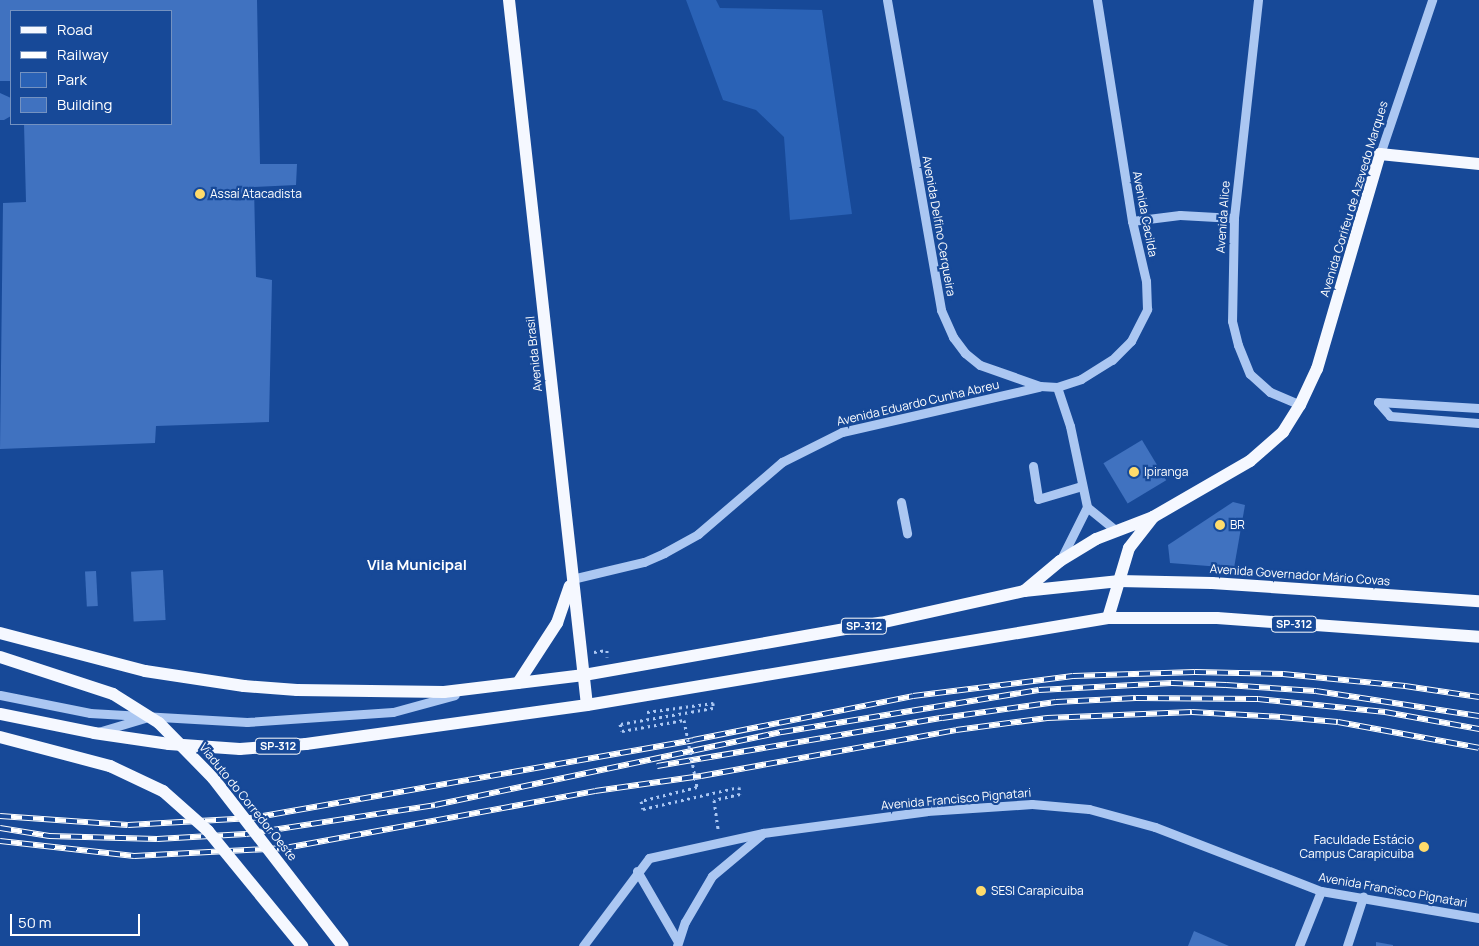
<!DOCTYPE html>
<html>
<head>
<meta charset="utf-8">
<style>
	body { margin:0 }
	#map { position:relative; width:1479px; height:946px; overflow:hidden; background:#174998; font-family:Manrope,sans-serif }
	div>[style] { position:absolute }
	.green>* { inset:0; background:#2a62b6 }
	.building>* { inset:0; background:#4072c0; transform-origin:0 0 }
	.path>* { height:3px; margin-top:-1.5px; transform-origin:0; background:repeating-linear-gradient(90deg,#abc7f2 0 2.5px,transparent 0 6.5px) }
	.minor>* { height:9px; margin:-4.5px; padding:0 4.5px; transform-origin:4.5px; border-radius:4.5px; background:#abc7f2 }
	.major>* { height:12px; margin:-6px; padding:0 6px; transform-origin:6px; border-radius:6px; background:#f5f8ff }
	.rail>* { height:5.5px; margin-top:-2.75px; transform-origin:0; background:repeating-linear-gradient(90deg,#174998 0 11px,#fff 0 22px); box-sizing:border-box; border-block:1px solid #fff }
	.path-bridge>* { height:3px; margin-top:-1.5px; transform-origin:0; background:repeating-linear-gradient(90deg,#abc7f2 0 2.5px,transparent 0 6.5px) }
	.major-bridge>* { height:12px; margin:-6px; padding:0 6px; transform-origin:6px; border-radius:6px; background:#f5f8ff }
	.dots>* { width:14px; height:14px; translate:-50% -50%; box-sizing:border-box; border:2px solid #174998; border-radius:50% }
	span { translate:-50% -50%; white-space:nowrap; text-align:center; line-height:1.15; -webkit-text-stroke:4.5px #174998; paint-order:stroke }
	.shield-label span { padding:1px 4px; background:#174998; border:1px solid; border-radius:4px; -webkit-text-stroke-width:0 }
	.shield-label { font-size:11px; color:#fff; font-weight:700 }
	.poi-label { font-size:12px; color:#fff }
	.left { translate:0 -50%; text-align:left }
	.right { translate:-100% -50%; text-align:right }
	.street-label { font-size:12px; color:#fff }
	.quarter-label { font-size:15px; color:#fff; font-weight:700 }
	.legend { position:absolute; left:10px; top:10px; width:162px; height:115px; box-sizing:border-box; background:#174998; border:1px solid #7492c1; margin:0; padding:6px 9px; list-style:none; font-size:15px; color:#fff }
	.legend li { display:flex; align-items:center; gap:10px; height:25px }
	.legend b { width:25px; border:1px solid #7492c1 }
	.scale { position:absolute; left:10px; top:914px; width:130px; height:22px; box-sizing:border-box; border:2px solid #fff; border-top:0; padding-left:6px; font-size:15px; line-height:18px; white-space:nowrap; color:#fff; -webkit-text-stroke:4px #174998; paint-order:stroke }
</style>
</head>
<body>
<div id="map">
	<div class="green">
		<i style="clip-path:polygon(686px 0,716px 0,720px 8px,822px 10px,852px 214px,790px 220px,784px 137px,756px 110px,723px 100px)"></i>
	</div>
	<div class="building">
		<i style="clip-path:polygon(0 0,257px 0,260px 164px,297px 164px,296px 185px,254px 187px,256px 277px,272px 280px,269px 422px,156px 426px,155px 443px,0 449px,3px 203px,26px 202px,24px 124px,171px 124px,171px 11px,11px 11px,11px 81px,0 81px)"></i>
		<i style="clip-path:polygon(0 93px,11px 98px,11px 116px,4px 120px,0 120px)"></i>
		<i style="left:1142px;top:440px;width:47px;height:45px;rotate:59deg"></i>
		<i style="clip-path:polygon(1233px 502px,1245px 505px,1234px 568px,1170px 563px,1168px 545px)"></i>
		<i style="left:163px;top:570px;width:50px;height:32px;rotate:87deg"></i>
		<i style="left:96px;top:571px;width:35px;height:11px;rotate:87deg"></i>
		<i style="clip-path:polygon(1194px 931px,1229px 946px,1188px 946px)"></i>
		<i style="clip-path:polygon(1376px 942px,1393px 945px,1393px 946px,1376px 946px)"></i>
	</div>
	<div class="path">
		<i style="left:594px;top:652px;width:13px;rotate:-9deg"></i>
		<i style="left:607px;top:650px;width:7px;rotate:90deg"></i>
		<i style="left:647px;top:712px;width:67px;rotate:-7.8deg"></i>
		<i style="left:713px;top:703px;width:5px;rotate:90deg"></i>
		<i style="left:713px;top:708px;width:94px;rotate:170.2deg"></i>
		<i style="left:620px;top:724px;width:7px;rotate:74deg"></i>
		<i style="left:622px;top:731px;width:63px;rotate:-10.1deg"></i>
		<i style="left:697px;top:787px;width:58px;rotate:166deg"></i>
		<i style="left:641px;top:801px;width:8px;rotate:76deg"></i>
		<i style="left:643px;top:809px;width:98px;rotate:-12.9deg"></i>
		<i style="left:739px;top:787px;width:7px;rotate:82deg"></i>
		<i style="left:740px;top:794px;width:27px;rotate:167deg"></i>
		<i style="left:714px;top:800px;width:30px;rotate:82deg"></i>
	</div>
	<div class="minor">
		<i style="left:887px;top:0;width:315px;rotate:80.1deg"></i>
		<i style="left:941px;top:310px;width:30px;rotate:66deg"></i>
		<i style="left:953px;top:337px;width:20px;rotate:53deg"></i>
		<i style="left:965px;top:353px;width:19px;rotate:39deg"></i>
		<i style="left:980px;top:365px;width:64px;rotate:19.3deg"></i>
		<i style="left:1040px;top:386px;width:17px;rotate:3deg"></i>
		<i style="left:1057px;top:387px;width:25px;rotate:-18deg"></i>
		<i style="left:1081px;top:379px;width:36px;rotate:-32deg"></i>
		<i style="left:1112px;top:360px;width:27px;rotate:-45deg"></i>
		<i style="left:1131px;top:341px;width:36px;rotate:-63deg"></i>
		<i style="left:1147px;top:309px;width:28px;rotate:-92deg"></i>
		<i style="left:1146px;top:281px;width:62px;rotate:-103.1deg"></i>
		<i style="left:1132px;top:221px;width:224px;rotate:-99deg"></i>
		<i style="left:1258px;top:0;width:219px;rotate:96.3deg"></i>
		<i style="left:1234px;top:218px;width:103px;rotate:91.1deg"></i>
		<i style="left:1232px;top:321px;width:25px;rotate:76deg"></i>
		<i style="left:1238px;top:345px;width:31px;rotate:68deg"></i>
		<i style="left:1250px;top:374px;width:27px;rotate:42deg"></i>
		<i style="left:1270px;top:392px;width:33px;rotate:23deg"></i>
		<i style="left:1380px;top:154px;width:163px;rotate:-71.3deg"></i>
		<i style="left:1132px;top:221px;width:48px;rotate:-7.1deg"></i>
		<i style="left:1180px;top:215px;width:54px;rotate:3.2deg"></i>
		<i style="left:1057px;top:387px;width:41px;rotate:71.6deg"></i>
		<i style="left:1070px;top:426px;width:83px;rotate:78.1deg"></i>
		<i style="left:1087px;top:507px;width:60px;rotate:116.6deg"></i>
		<i style="left:1378px;top:402px;width:18px;rotate:49deg"></i>
		<i style="left:1390px;top:416px;width:89px;rotate:4.5deg"></i>
		<i style="left:1378px;top:402px;width:101px;rotate:3.4deg"></i>
		<i style="left:1033px;top:466px;width:33px;rotate:81deg"></i>
		<i style="left:1038px;top:499px;width:46px;rotate:-16.5deg"></i>
		<i style="left:901px;top:502px;width:32px;rotate:79deg"></i>
		<i style="left:1087px;top:507px;width:36px;rotate:39deg"></i>
		<i style="left:572px;top:579px;width:74px;rotate:-13.3deg"></i>
		<i style="left:644px;top:562px;width:22px;rotate:-24deg"></i>
		<i style="left:664px;top:553px;width:39px;rotate:-29deg"></i>
		<i style="left:698px;top:534px;width:111px;rotate:-40.6deg"></i>
		<i style="left:782px;top:462px;width:67px;rotate:-26.6deg"></i>
		<i style="left:842px;top:432px;width:202px;rotate:-12.9deg"></i>
		<i style="left:0;top:695px;width:92px;rotate:11.3deg"></i>
		<i style="left:90px;top:713px;width:157px;rotate:3.3deg"></i>
		<i style="left:247px;top:722px;width:146px;rotate:-3.9deg"></i>
		<i style="left:393px;top:712px;width:64px;rotate:-15.3deg"></i>
		<i style="left:98px;top:732px;width:49px;rotate:-16.6deg"></i>
		<i style="left:637px;top:871px;width:80px;rotate:59.9deg"></i>
		<i style="left:583px;top:946px;width:110px;rotate:-53.1deg"></i>
		<i style="left:649px;top:858px;width:117px;rotate:-12.4deg"></i>
		<i style="left:763px;top:833px;width:165px;rotate:-7.6deg"></i>
		<i style="left:927px;top:811px;width:105px;rotate:-3.8deg"></i>
		<i style="left:1032px;top:804px;width:57px;rotate:5deg"></i>
		<i style="left:1089px;top:809px;width:68px;rotate:15.3deg"></i>
		<i style="left:1155px;top:827px;width:178px;rotate:21.1deg"></i>
		<i style="left:1321px;top:891px;width:160px;rotate:9.7deg"></i>
		<i style="left:677px;top:946px;width:25px;rotate:-72deg"></i>
		<i style="left:685px;top:922px;width:53px;rotate:-59.6deg"></i>
		<i style="left:712px;top:876px;width:64px;rotate:-39.9deg"></i>
		<i style="left:1299px;top:946px;width:59px;rotate:-68.2deg"></i>
		<i style="left:1347px;top:946px;width:52px;rotate:-71.9deg"></i>
	</div>
	<div class="major">
		<i style="left:509px;top:0;width:709px;rotate:83.69deg"></i>
		<i style="left:1024px;top:591px;width:47px;rotate:-39.8deg"></i>
		<i style="left:1060px;top:561px;width:42px;rotate:-31.4deg"></i>
		<i style="left:1096px;top:539px;width:61px;rotate:-21.1deg"></i>
		<i style="left:1108px;top:618px;width:73px;rotate:-73.3deg"></i>
		<i style="left:1129px;top:548px;width:39px;rotate:-52deg"></i>
		<i style="left:1153px;top:517px;width:112px;rotate:-30deg"></i>
		<i style="left:1250px;top:461px;width:44px;rotate:-41.3deg"></i>
		<i style="left:1283px;top:432px;width:32px;rotate:-58deg"></i>
		<i style="left:1300px;top:405px;width:40px;rotate:-65deg"></i>
		<i style="left:1317px;top:369px;width:224px;rotate:-73.7deg"></i>
		<i style="left:1380px;top:154px;width:100px;rotate:5.8deg"></i>
		<i style="left:0;top:633px;width:150px;rotate:14.7deg"></i>
		<i style="left:145px;top:671px;width:100px;rotate:8.6deg"></i>
		<i style="left:244px;top:686px;width:53px;rotate:4.3deg"></i>
		<i style="left:297px;top:690px;width:147px;rotate:0.8deg"></i>
		<i style="left:444px;top:692px;width:141px;rotate:-6.9deg"></i>
		<i style="left:584px;top:675px;width:301px;rotate:-10deg"></i>
		<i style="left:880px;top:623px;width:148px;rotate:-12.5deg"></i>
		<i style="left:1024px;top:591px;width:96px;rotate:-6deg"></i>
		<i style="left:1119px;top:581px;width:93px;rotate:1.2deg"></i>
		<i style="left:1212px;top:583px;width:268px;rotate:3.9deg"></i>
		<i style="left:518px;top:683px;width:72px;rotate:-57deg"></i>
		<i style="left:557px;top:623px;width:39px;rotate:-71deg"></i>
		<i style="left:0;top:714px;width:96px;rotate:11.4deg"></i>
		<i style="left:94px;top:733px;width:76px;rotate:8.3deg"></i>
		<i style="left:169px;top:744px;width:71px;rotate:4deg"></i>
		<i style="left:240px;top:749px;width:66px;rotate:-4.3deg"></i>
		<i style="left:306px;top:744px;width:284px;rotate:-7.9deg"></i>
		<i style="left:587px;top:705px;width:528px;rotate:-9.48deg"></i>
		<i style="left:1108px;top:618px;width:109px"></i>
		<i style="left:1217px;top:618px;width:263px;rotate:4.1deg"></i>
	</div>
	<div class="rail">
		<i style="left:657px;top:766px;width:289px;rotate:-9.6deg"></i>
		<i style="left:942px;top:718px;width:115px;rotate:-8deg"></i>
		<i style="left:1056px;top:702px;width:80px;rotate:-2.9deg"></i>
		<i style="left:1136px;top:698px;width:122px;rotate:0.5deg"></i>
		<i style="left:1258px;top:699px;width:128px;rotate:5.8deg"></i>
		<i style="left:1385px;top:712px;width:96px;rotate:10.3deg"></i>
		<i style="left:0;top:816px;width:128px;rotate:4deg"></i>
		<i style="left:128px;top:825px;width:124px;rotate:-3.2deg"></i>
		<i style="left:252px;top:818px;width:448px;rotate:-10deg"></i>
		<i style="left:693px;top:740px;width:224px;rotate:-11.3deg"></i>
		<i style="left:913px;top:696px;width:161px;rotate:-7.1deg"></i>
		<i style="left:1073px;top:676px;width:122px;rotate:-1.9deg"></i>
		<i style="left:1195px;top:672px;width:88px;rotate:1.3deg"></i>
		<i style="left:1283px;top:674px;width:123px;rotate:5.6deg"></i>
		<i style="left:1405px;top:686px;width:75px;rotate:8.5deg"></i>
		<i style="left:0;top:828px;width:50px;rotate:9.3deg"></i>
		<i style="left:49px;top:836px;width:108px;rotate:1.6deg"></i>
		<i style="left:157px;top:839px;width:89px;rotate:-3.2deg"></i>
		<i style="left:246px;top:834px;width:191px;rotate:-8.7deg"></i>
		<i style="left:435px;top:805px;width:355px;rotate:-11.9deg"></i>
		<i style="left:782px;top:732px;width:260px;rotate:-9.3deg"></i>
		<i style="left:1039px;top:690px;width:133px;rotate:-3deg"></i>
		<i style="left:1172px;top:683px;width:54px;rotate:2.1deg"></i>
		<i style="left:1226px;top:685px;width:90px;rotate:3.8deg"></i>
		<i style="left:1316px;top:691px;width:165px;rotate:8.7deg"></i>
		<i style="left:0;top:841px;width:135px;rotate:6.4deg"></i>
		<i style="left:134px;top:856px;width:151px;rotate:-3deg"></i>
		<i style="left:285px;top:848px;width:315px;rotate:-10.4deg"></i>
		<i style="left:595px;top:791px;width:107px;rotate:-8.1deg"></i>
		<i style="left:701px;top:776px;width:259px;rotate:-10.2deg"></i>
		<i style="left:956px;top:730px;width:92px;rotate:-7.5deg"></i>
		<i style="left:1047px;top:718px;width:145px;rotate:-2.4deg"></i>
		<i style="left:1192px;top:712px;width:89px;rotate:3.2deg"></i>
		<i style="left:1281px;top:717px;width:57px;rotate:5deg"></i>
		<i style="left:1338px;top:722px;width:143px;rotate:10.4deg"></i>
	</div>
	<div class="path-bridge">
		<i style="left:684px;top:720px;width:68px;rotate:79deg"></i>
	</div>
	<div class="major-bridge">
		<i style="left:0;top:657px;width:119px;rotate:18.1deg"></i>
		<i style="left:113px;top:694px;width:54px;rotate:32.2deg"></i>
		<i style="left:159px;top:723px;width:77px;rotate:45.5deg"></i>
		<i style="left:213px;top:778px;width:212px;rotate:52.3deg"></i>
		<i style="left:0;top:737px;width:114px;rotate:14.8deg"></i>
		<i style="left:110px;top:766px;width:59px;rotate:25.3deg"></i>
		<i style="left:163px;top:791px;width:60px;rotate:41.6deg"></i>
		<i style="left:208px;top:831px;width:149px;rotate:50.7deg"></i>
	</div>
	<div class="dots">
		<i style="left:200px;top:194px;background:#ffdb6b"></i>
		<i style="left:1134px;top:472px;background:#ffdb6b"></i>
		<i style="left:1220px;top:525px;background:#ffdb6b"></i>
		<i style="left:1424px;top:847px;background:#ffdb6b"></i>
		<i style="left:981px;top:891px;background:#ffdb6b"></i>
	</div>
	<div class="shield-label">
		<span style="left:1294px;top:624px">SP-312</span>
		<span style="left:864px;top:626px">SP-312</span>
		<span style="left:278px;top:746px">SP-312</span>
	</div>
	<div class="poi-label">
		<span class="left" style="left:210px;top:194px">Assaí Atacadista</span>
		<span class="left" style="left:1144px;top:472px">Ipiranga</span>
		<span class="left" style="left:1230px;top:525px">BR</span>
		<span class="right" style="left:1414px;top:847px">Faculdade Estácio<br>Campus Carapicuiba</span>
		<span class="left" style="left:991px;top:891px">SESI Carapicuiba</span>
	</div>
	<div class="street-label">
		<span style="left:1354px;top:199px;rotate:-73deg">Avenida Corifeu de Azevedo Marques</span>
		<span style="left:1145px;top:214px;rotate:79deg">Avenida Cacilda</span>
		<span style="left:1223px;top:217px;rotate:-86deg">Avenida Alice</span>
		<span style="left:939px;top:226px;rotate:80deg">Avenida Delfino Cerqueira</span>
		<span style="left:534px;top:354px;rotate:-96deg">Avenida Brasil</span>
		<span style="left:918px;top:403px;rotate:-13deg">Avenida Eduardo Cunha Abreu</span>
		<span style="left:1300px;top:575px;rotate:4deg">Avenida Governador Mário Covas</span>
		<span style="left:956px;top:799px;rotate:-5deg">Avenida Francisco Pignatari</span>
		<span style="left:248px;top:802px;rotate:51deg">Viaduto do Corredor Oeste</span>
		<span style="left:1393px;top:890px;rotate:10deg">Avenida Francisco Pignatari</span>
	</div>
	<div class="quarter-label">
		<span style="left:417px;top:565px">Vila Municipal</span>
	</div>
	<ul class="legend">
	<li><b style="height:6px;background:#f5f8ff"></b>Road</li>
	<li><b style="height:6px;background:#fff"></b>Railway</li>
	<li><b style="height:14px;background:#2a62b6"></b>Park</li>
	<li><b style="height:14px;background:#4072c0"></b>Building</li>
	</ul>
	<div class="scale">50 m</div>
</div>
</body>
</html>
